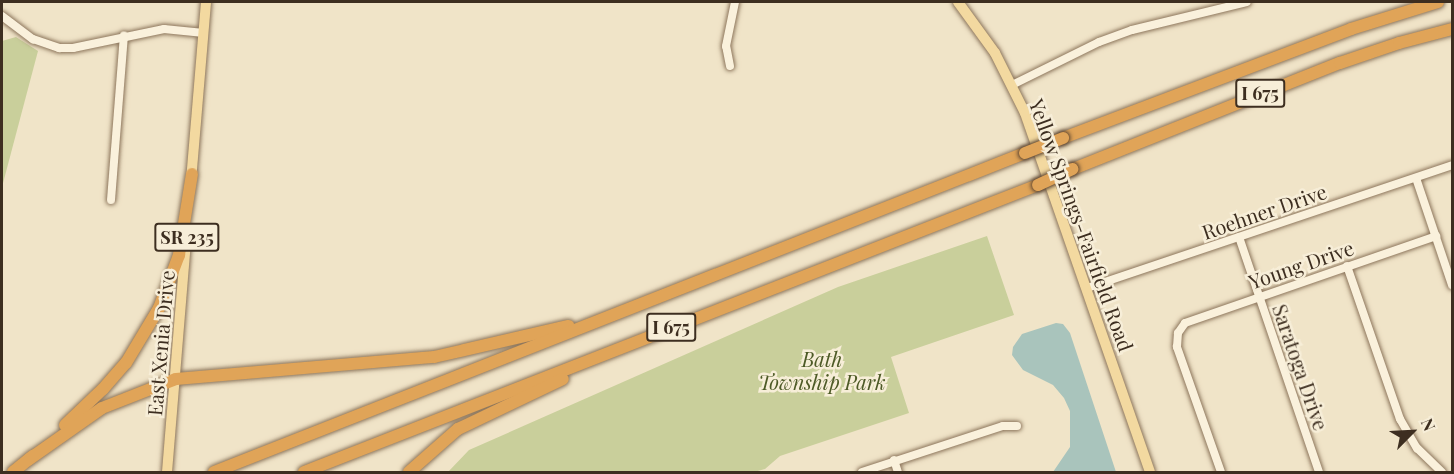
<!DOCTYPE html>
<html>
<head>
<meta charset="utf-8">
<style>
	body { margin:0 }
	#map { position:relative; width:1454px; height:474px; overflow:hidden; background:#f0e4c8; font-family:"Playfair Display",serif }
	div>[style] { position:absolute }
	.green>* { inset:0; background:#c9cf9b }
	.water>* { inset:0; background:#a9c4bc }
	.roads { filter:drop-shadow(0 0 2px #8d765c) drop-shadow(0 0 2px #8d765c) }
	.minor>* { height:8px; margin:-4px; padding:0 4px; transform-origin:4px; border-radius:4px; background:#faf1dc }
	.major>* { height:10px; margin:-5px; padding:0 5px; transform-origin:5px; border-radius:5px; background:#f3d9a0 }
	.highway>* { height:12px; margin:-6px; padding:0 6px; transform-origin:6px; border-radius:6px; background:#e0a458 }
	.bridges { filter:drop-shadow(0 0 2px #5b4430) drop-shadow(0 0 2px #5b4430) }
	.highway-bridge>* { height:12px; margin:-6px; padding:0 6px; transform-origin:6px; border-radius:6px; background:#e0a458 }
	span { translate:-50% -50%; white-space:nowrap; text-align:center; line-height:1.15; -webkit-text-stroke:5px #f7eed8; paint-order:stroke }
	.shield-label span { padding:2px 4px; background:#f7eed8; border:2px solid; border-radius:4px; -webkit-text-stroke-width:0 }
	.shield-label { font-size:18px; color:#3d2e20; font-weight:700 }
	.street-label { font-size:20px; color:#3d2e20 }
	.park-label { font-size:20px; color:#4d5a26; font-style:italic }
	.frame { position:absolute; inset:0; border:3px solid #3d2e20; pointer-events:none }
	.north { position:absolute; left:1382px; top:402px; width:60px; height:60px; -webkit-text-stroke:4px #f7eed8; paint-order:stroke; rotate:66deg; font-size:16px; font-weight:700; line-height:24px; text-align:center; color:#3d2e20 }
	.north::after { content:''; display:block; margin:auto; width:21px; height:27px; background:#3d2e20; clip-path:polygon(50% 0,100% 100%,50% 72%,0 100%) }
</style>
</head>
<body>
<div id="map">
	<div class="green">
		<i style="clip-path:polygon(16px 37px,38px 51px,2px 187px,2px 41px)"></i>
		<i style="clip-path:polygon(987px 236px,1014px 315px,891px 357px,909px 413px,780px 456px,765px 469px,754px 472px,448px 472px,469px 450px,838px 287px)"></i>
	</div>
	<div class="water">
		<i style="clip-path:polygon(1056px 323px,1063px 324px,1070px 333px,1116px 472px,1053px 472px,1070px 447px,1070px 411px,1064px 398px,1053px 385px,1023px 370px,1012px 355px,1013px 347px,1022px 334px)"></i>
	</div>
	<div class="roads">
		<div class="minor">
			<i style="left:2px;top:16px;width:39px;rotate:37deg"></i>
			<i style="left:33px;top:39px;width:28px;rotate:19deg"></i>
			<i style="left:59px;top:48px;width:14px"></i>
			<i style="left:73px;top:48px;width:93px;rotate:-11.8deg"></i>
			<i style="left:164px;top:29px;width:40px;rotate:5.7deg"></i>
			<i style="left:730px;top:66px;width:20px;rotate:-101deg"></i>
			<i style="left:726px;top:46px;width:45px;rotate:-78.4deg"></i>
			<i style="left:1012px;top:85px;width:97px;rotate:-26.3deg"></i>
			<i style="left:1099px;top:42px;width:35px;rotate:-20deg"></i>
			<i style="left:1132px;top:30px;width:118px;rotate:-13.7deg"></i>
			<i style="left:1416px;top:178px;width:113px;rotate:71.4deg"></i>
			<i style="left:111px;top:200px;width:165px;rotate:-85.5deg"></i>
			<i style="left:1239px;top:237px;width:248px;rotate:71.2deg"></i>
			<i style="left:1347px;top:266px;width:162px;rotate:70.9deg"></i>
			<i style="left:1400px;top:419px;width:34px;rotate:60deg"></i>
			<i style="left:1417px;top:448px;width:35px;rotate:44deg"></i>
			<i style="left:1087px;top:288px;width:385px;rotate:-18.6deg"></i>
			<i style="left:894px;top:460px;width:13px;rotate:72deg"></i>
			<i style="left:862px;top:472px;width:148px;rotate:-18.1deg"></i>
			<i style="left:1003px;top:426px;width:14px"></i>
			<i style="left:1221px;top:472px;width:133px;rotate:-109.4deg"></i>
			<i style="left:1177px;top:347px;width:14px;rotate:-86deg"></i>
			<i style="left:1178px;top:333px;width:12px;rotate:-55deg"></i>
			<i style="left:1185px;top:323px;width:266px;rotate:-19.1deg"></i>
		</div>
		<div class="major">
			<i style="left:958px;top:2px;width:63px;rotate:54deg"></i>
			<i style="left:995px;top:53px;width:67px;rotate:63.4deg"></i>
			<i style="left:1025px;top:113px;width:380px;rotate:70.8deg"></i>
			<i style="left:191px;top:181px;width:180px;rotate:-85.2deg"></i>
			<i style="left:167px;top:472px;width:232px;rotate:-85.3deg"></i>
		</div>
		<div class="highway">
			<i style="left:1063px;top:138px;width:308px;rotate:-20.7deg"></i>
			<i style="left:1351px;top:29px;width:91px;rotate:-17.2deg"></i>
			<i style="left:1073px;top:169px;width:287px;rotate:-21.7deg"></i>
			<i style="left:1340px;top:63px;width:62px;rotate:-18.7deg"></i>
			<i style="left:1399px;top:43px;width:55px;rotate:-14.8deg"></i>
			<i style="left:65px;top:425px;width:52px;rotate:-43.5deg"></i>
			<i style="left:103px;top:389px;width:35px;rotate:-49deg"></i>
			<i style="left:126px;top:363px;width:64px;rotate:-59deg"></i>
			<i style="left:159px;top:308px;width:57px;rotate:-69.3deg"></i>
			<i style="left:179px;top:255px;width:82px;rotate:-80.9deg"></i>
			<i style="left:28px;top:460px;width:90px;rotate:-35.1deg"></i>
			<i style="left:102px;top:408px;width:79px;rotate:-21.4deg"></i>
			<i style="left:176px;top:379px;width:259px;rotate:-4.9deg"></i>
			<i style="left:434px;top:357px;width:138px;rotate:-13deg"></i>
			<i style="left:13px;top:472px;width:26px;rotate:-39deg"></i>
			<i style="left:214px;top:472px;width:871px;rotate:-21.47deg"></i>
			<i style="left:304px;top:472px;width:788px;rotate:-21.36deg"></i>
			<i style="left:409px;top:472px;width:65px;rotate:-41.3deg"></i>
			<i style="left:458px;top:429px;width:116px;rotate:-25.5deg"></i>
		</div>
	</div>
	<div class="bridges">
		<div class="highway-bridge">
			<i style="left:1025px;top:153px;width:41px;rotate:-21.5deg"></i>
			<i style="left:1038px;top:185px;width:38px;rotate:-25deg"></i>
		</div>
	</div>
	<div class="shield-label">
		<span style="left:1260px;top:93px">I 675</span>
		<span style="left:187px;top:237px">SR 235</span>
		<span style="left:671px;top:327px">I 675</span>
	</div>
	<div class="street-label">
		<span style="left:1264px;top:211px;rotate:-19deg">Roehner Drive</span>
		<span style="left:1082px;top:225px;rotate:70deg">Yellow Springs-Fairfield Road</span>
		<span style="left:1301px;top:264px;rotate:-19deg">Young Drive</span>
		<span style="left:160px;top:343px;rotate:-85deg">East Xenia Drive</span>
		<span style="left:1301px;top:367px;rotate:71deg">Saratoga Drive</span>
	</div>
	<div class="park-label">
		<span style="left:822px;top:370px">Bath<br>Township Park</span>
	</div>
	<div class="frame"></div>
	<div class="north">N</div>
</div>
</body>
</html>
